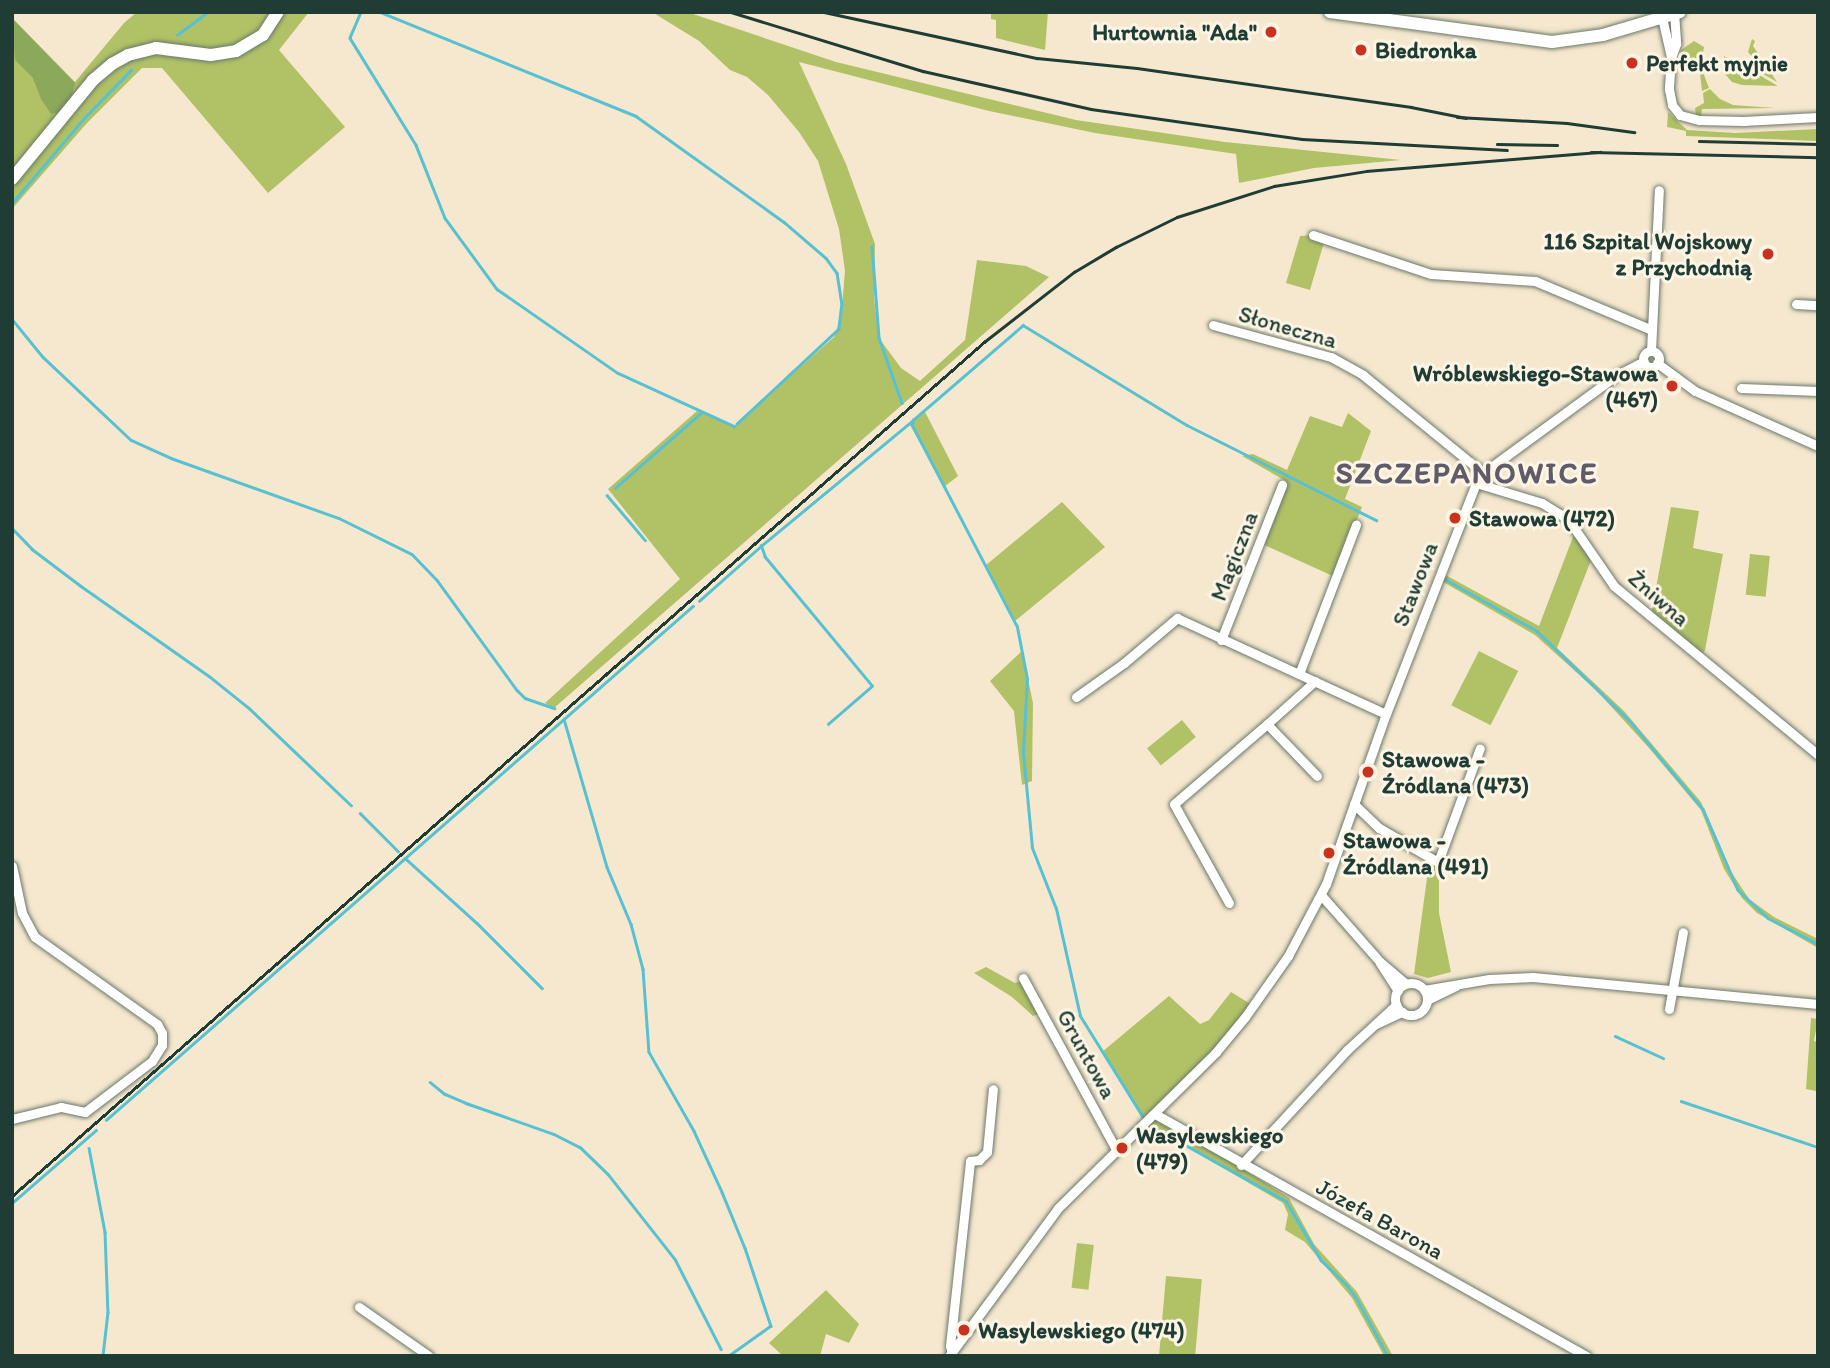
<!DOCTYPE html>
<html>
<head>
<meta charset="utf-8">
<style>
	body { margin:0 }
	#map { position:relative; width:1830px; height:1368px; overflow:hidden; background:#f6e8cf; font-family:Itim,sans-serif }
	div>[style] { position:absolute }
	.green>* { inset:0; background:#b1c266; transform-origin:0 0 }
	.forest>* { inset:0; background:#8ca85b }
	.stream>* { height:2.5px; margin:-1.25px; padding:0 1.25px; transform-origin:1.25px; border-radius:1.25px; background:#57c1d2 }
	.roads { filter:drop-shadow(0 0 2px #6a796a) drop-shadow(0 0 2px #6a796a) }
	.minor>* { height:9px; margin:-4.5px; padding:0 4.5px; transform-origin:4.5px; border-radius:4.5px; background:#fff }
	.minor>.ring { margin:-4.5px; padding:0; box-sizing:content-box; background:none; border:9px solid #fff; border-radius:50% }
	.major>* { height:12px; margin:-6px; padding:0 6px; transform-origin:6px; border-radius:6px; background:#fff }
	.rail>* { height:2.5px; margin:-1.25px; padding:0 1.25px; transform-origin:1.25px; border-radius:1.25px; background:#1f3d34 }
	.dots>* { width:19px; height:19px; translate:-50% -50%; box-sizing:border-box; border:4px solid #fcf5e5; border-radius:50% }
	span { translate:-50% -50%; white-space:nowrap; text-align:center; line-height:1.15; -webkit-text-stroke:6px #fcf5e5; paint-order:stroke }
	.poi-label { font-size:23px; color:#1f3d34; font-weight:700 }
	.right { translate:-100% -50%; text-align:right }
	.left { translate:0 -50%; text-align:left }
	.street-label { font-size:23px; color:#1f3d34 }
	.district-label { font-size:30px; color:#5f5b69; font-weight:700; letter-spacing:2px }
	.frame { position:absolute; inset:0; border:14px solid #1f3d34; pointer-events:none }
</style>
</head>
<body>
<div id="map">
	<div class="green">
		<i style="clip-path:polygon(137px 12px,309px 12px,279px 50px,345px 127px,268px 193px,162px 68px,142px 68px,87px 123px,12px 209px,12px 18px,75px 82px,124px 23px)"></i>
		<i style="clip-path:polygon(652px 12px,687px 12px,836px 62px,1076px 120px,1225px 142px,1401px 160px,1314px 168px,1239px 183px,1236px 154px,1095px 133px,989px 111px,799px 62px,846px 164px,875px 244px,874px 298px,879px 338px,901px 368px,920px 381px,965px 340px,977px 260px,1026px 266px,1049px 277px,554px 708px,545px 703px,680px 579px,608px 489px,697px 411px,734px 426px,834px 337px,841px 318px,845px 271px,839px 229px,818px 161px,799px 132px,768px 95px,747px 77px,730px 70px,699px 41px)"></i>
		<i style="clip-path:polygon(991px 12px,1048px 12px,1045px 50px,996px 38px,996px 20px,991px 19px)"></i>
		<i style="clip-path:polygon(1752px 39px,1755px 41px,1753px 46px,1777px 82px,1756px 70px,1754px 59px,1748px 52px)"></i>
		<i style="clip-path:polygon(1694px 41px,1704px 47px,1701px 67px,1709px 88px,1702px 91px,1699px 65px,1679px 57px,1681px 50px)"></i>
		<i style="clip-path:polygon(1724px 56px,1730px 59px,1738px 75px,1754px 72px,1778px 86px,1742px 85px,1732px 82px,1724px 73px)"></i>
		<i style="clip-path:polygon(1710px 89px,1720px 99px,1733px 105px,1775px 108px,1702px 109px,1701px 117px,1696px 115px,1695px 108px,1704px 103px,1703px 93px)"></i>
		<i style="clip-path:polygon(1668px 112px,1687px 130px,1735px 133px,1818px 129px,1818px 141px,1686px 136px,1686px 131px,1667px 127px)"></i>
		<i style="clip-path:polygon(1313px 235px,1325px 239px,1310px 290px,1286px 283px,1300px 236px)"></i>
		<i style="clip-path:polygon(924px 410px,958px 476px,944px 487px,909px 423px)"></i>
		<i style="clip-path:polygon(1348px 413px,1371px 431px,1345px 499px,1362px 507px,1335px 577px,1262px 544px,1286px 481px,1242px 456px,1253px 454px,1287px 470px,1310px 416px,1342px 427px)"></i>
		<i style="clip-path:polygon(1062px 502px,1105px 547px,1015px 621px,986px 565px)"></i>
		<i style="clip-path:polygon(1671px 507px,1699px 511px,1693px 548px,1723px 554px,1705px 650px,1700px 658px,1651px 615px)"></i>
		<i style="clip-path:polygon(1576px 529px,1593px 555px,1557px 648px,1624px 711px,1701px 802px,1732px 873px,1749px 899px,1774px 917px,1818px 939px,1818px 948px,1757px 913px,1742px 898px,1724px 869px,1701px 810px,1649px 748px,1596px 690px,1535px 635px,1438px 579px,1440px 572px,1539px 626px)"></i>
		<i style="left:1750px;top:554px;width:20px;height:41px;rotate:6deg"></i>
		<i style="clip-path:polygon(1022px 651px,1033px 703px,1032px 781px,1022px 785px,1014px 711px,990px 681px)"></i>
		<i style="left:1479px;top:651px;width:44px;height:61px;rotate:27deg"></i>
		<i style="left:1182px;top:720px;width:22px;height:45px;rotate:51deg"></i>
		<i style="clip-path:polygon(1429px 863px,1439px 872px,1439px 913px,1451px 972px,1428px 978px,1414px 974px)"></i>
		<i style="clip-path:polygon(986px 967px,1015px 983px,1024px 980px,1042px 1013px,1033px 1016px,1012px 997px,974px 973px)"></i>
		<i style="clip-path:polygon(1231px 992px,1254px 1006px,1155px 1114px,1289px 1198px,1314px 1244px,1357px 1292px,1393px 1356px,1384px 1356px,1352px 1298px,1305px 1242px,1285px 1230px,1288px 1214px,1283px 1203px,1182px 1144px,1147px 1129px,1154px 1115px,1142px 1118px,1102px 1052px,1169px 996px,1200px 1024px,1209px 1020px)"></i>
		<i style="clip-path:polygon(1811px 1018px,1818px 1019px,1814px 1041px,1818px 1042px,1816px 1091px,1806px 1089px)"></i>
		<i style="left:1077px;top:1243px;width:17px;height:45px;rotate:7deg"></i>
		<i style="left:1166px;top:1276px;width:36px;height:80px;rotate:5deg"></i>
		<i style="clip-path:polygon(826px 1290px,859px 1324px,849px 1343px,826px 1334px,820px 1356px,783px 1356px,769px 1343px)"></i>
	</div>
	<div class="forest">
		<i style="clip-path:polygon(12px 18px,75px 83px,68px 109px,51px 114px,41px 99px,33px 78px,15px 60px)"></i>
	</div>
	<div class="stream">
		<i style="left:361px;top:12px;width:28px;rotate:113deg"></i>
		<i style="left:350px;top:38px;width:126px;rotate:58.3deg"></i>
		<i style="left:416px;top:145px;width:79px;rotate:68.3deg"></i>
		<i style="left:445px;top:218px;width:88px;rotate:53.8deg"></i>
		<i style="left:497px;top:289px;width:147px;rotate:34.8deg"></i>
		<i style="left:618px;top:373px;width:128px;rotate:24.6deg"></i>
		<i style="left:380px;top:12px;width:276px;rotate:22.1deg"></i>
		<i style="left:636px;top:116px;width:182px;rotate:35.6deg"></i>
		<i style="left:784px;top:222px;width:55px;rotate:40.6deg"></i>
		<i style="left:826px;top:258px;width:19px;rotate:54deg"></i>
		<i style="left:837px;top:273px;width:30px;rotate:81deg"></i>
		<i style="left:842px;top:303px;width:26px;rotate:97deg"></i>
		<i style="left:839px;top:329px;width:139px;rotate:137deg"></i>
		<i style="left:177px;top:35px;width:39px;rotate:-37deg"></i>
		<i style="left:12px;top:203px;width:113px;rotate:-49.7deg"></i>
		<i style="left:85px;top:117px;width:66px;rotate:-45.6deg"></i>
		<i style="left:872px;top:246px;width:92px;rotate:85.6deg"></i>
		<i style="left:879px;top:338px;width:69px;rotate:70.5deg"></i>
		<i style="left:12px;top:319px;width:49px;rotate:50.8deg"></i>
		<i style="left:43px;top:357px;width:121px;rotate:43.3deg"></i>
		<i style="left:131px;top:440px;width:44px;rotate:24.2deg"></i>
		<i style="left:171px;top:458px;width:178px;rotate:19.7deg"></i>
		<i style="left:339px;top:518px;width:81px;rotate:26.3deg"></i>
		<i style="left:412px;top:554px;width:36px;rotate:46deg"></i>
		<i style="left:437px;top:580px;width:136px;rotate:54deg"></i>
		<i style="left:517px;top:690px;width:11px;rotate:45deg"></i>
		<i style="left:525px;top:698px;width:31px;rotate:19deg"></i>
		<i style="left:615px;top:488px;width:114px;rotate:-41.1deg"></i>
		<i style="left:607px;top:495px;width:59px;rotate:49.8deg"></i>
		<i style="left:12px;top:528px;width:29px;rotate:46deg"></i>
		<i style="left:32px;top:549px;width:61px;rotate:37.1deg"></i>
		<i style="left:81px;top:586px;width:156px;rotate:35.1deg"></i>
		<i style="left:209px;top:676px;width:51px;rotate:38.7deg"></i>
		<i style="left:249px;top:708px;width:141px;rotate:43.6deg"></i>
		<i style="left:1443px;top:578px;width:108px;rotate:29.4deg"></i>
		<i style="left:1537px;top:631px;width:128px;rotate:44.1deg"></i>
		<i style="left:1629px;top:720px;width:116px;rotate:50.3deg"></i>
		<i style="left:1703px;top:809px;width:88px;rotate:66.6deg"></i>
		<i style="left:1738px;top:890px;width:41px;rotate:43deg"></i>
		<i style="left:1768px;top:918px;width:56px;rotate:27.5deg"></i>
		<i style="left:699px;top:601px;width:83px;rotate:-41.6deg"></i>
		<i style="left:564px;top:719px;width:154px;rotate:73.8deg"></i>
		<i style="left:607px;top:867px;width:62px;rotate:67.2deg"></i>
		<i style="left:631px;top:924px;width:47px;rotate:75.1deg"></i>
		<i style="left:643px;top:969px;width:83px;rotate:85.9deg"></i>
		<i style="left:649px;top:1052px;width:91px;rotate:60.3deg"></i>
		<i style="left:694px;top:1131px;width:67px;rotate:65.3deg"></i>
		<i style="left:722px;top:1192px;width:61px;rotate:67.7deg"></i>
		<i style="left:745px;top:1248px;width:82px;rotate:71.6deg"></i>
		<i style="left:771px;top:1326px;width:52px;rotate:144.5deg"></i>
		<i style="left:828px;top:724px;width:58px;rotate:-40.8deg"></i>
		<i style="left:872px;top:686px;width:168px;rotate:-129.7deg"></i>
		<i style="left:765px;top:557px;width:12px;rotate:-110deg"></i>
		<i style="left:761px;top:546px;width:196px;rotate:-39.6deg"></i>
		<i style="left:360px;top:813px;width:54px;rotate:45deg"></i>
		<i style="left:405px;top:858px;width:97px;rotate:42.1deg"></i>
		<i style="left:477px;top:923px;width:92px;rotate:45deg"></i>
		<i style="left:1615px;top:1036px;width:53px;rotate:24.6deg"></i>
		<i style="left:430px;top:1082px;width:19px;rotate:39deg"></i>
		<i style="left:445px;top:1094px;width:23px;rotate:23deg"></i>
		<i style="left:466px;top:1103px;width:93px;rotate:19.4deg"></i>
		<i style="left:554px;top:1134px;width:29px;rotate:27deg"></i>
		<i style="left:580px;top:1147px;width:39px;rotate:44deg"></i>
		<i style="left:608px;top:1174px;width:108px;rotate:51.8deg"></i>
		<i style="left:675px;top:1259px;width:101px;rotate:62.9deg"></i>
		<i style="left:1681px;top:1101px;width:145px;rotate:18.6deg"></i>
		<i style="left:1144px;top:1119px;width:121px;rotate:-121.9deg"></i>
		<i style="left:1080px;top:1016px;width:110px;rotate:-102.6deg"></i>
		<i style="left:1056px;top:909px;width:66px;rotate:-111.5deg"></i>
		<i style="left:1032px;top:848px;width:96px;rotate:-95.4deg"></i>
		<i style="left:1023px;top:752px;width:73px;rotate:-86.9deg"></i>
		<i style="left:1027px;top:679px;width:53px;rotate:-100.9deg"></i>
		<i style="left:1017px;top:627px;width:228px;rotate:-117.5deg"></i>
		<i style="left:912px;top:425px;width:5px;rotate:-79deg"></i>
		<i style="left:913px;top:420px;width:145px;rotate:-40.8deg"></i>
		<i style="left:1023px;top:325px;width:192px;rotate:31.4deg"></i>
		<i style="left:1187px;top:425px;width:212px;rotate:26.7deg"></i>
		<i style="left:106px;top:1120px;width:780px;rotate:-41.21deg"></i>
		<i style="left:1148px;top:1124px;width:158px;rotate:29.2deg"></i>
		<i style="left:1286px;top:1201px;width:69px;rotate:59.3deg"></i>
		<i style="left:1321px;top:1260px;width:36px;rotate:44deg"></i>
		<i style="left:1347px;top:1285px;width:19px;rotate:55deg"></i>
		<i style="left:1358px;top:1301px;width:63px;rotate:61.4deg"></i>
		<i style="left:89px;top:1148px;width:86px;rotate:79.2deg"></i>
		<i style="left:105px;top:1232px;width:80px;rotate:87.9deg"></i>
		<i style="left:108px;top:1312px;width:44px;rotate:96.5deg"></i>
		<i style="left:12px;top:1203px;width:111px;rotate:-41deg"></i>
	</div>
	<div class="roads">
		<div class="minor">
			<i style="left:1674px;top:12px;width:32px;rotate:86deg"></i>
			<i style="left:1676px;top:44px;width:15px;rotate:110deg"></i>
			<i style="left:1671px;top:58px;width:31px;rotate:94deg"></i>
			<i style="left:1669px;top:89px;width:16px;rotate:79deg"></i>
			<i style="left:1672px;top:105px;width:13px;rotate:51deg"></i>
			<i style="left:1680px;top:115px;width:20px;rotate:15deg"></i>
			<i style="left:1699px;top:120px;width:44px;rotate:1.3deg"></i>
			<i style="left:1743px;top:121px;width:75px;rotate:-3.1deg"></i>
			<i style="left:1661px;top:13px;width:45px;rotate:77.2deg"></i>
			<i style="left:1313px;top:235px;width:124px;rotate:18.3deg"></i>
			<i style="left:1431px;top:274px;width:104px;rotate:3.9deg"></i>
			<i style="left:1535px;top:281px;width:125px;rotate:22.7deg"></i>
			<i style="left:1796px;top:304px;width:22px;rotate:3deg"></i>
			<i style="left:1213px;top:325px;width:122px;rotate:15.2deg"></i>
			<i style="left:1331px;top:357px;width:37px;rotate:29deg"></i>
			<i style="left:1363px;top:375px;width:155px;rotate:39.2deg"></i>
			<i style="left:1651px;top:351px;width:161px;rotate:-87.2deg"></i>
			<i class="ring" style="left:1643px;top:351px;width:7px;height:7px"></i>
			<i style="left:1657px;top:363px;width:47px;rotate:36.4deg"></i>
			<i style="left:1695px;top:391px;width:135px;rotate:24.1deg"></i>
			<i style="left:1741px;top:388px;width:77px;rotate:2.2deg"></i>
			<i style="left:1476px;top:483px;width:69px;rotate:16.9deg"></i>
			<i style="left:1542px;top:503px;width:31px;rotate:32deg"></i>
			<i style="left:1568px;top:519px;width:81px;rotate:55.5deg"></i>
			<i style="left:1614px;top:586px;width:265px;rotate:39.6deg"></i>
			<i style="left:1221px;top:640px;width:167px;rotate:-68.5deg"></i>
			<i style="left:1299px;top:674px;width:160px;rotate:-69.1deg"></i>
			<i style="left:1315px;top:681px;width:64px;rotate:138.1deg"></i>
			<i style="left:1267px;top:724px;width:72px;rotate:46.1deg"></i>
			<i style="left:1076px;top:697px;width:59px;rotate:-35.3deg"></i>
			<i style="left:1124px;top:663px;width:70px;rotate:-40.3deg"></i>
			<i style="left:1177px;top:618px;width:230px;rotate:24.7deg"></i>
			<i style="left:1354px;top:804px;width:35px;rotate:44deg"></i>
			<i style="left:1379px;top:828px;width:68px;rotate:30deg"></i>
			<i style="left:1438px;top:862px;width:121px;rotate:-69.8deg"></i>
			<i style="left:12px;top:866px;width:48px;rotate:78deg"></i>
			<i style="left:22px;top:913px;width:27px;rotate:62deg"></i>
			<i style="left:35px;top:937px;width:150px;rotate:35.5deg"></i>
			<i style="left:157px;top:1024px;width:10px;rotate:61deg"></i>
			<i style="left:162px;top:1033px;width:12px;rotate:90deg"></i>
			<i style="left:162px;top:1045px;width:19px;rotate:122deg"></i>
			<i style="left:152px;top:1061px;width:84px;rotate:142.7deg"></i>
			<i style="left:85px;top:1112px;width:25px;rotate:-168deg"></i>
			<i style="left:61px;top:1107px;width:50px;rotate:166.2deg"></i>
			<i style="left:1321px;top:895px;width:89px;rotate:48.6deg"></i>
			<i style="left:1380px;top:962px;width:34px;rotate:40deg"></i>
			<i style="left:1229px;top:903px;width:113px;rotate:-119.1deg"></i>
			<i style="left:1174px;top:804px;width:123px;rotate:-40.7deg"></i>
			<i style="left:1380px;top:963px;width:33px;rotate:57deg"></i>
			<i style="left:1023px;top:978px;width:195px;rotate:61.5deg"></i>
			<i class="ring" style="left:1395px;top:983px;width:23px;height:23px"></i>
			<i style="left:1424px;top:990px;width:66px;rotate:-9.6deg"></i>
			<i style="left:1489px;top:979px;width:44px;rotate:-2.6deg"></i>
			<i style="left:1533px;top:977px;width:286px;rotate:5.4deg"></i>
			<i style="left:1427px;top:1000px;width:32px;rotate:-26deg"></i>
			<i style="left:1669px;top:1009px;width:78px;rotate:-79.7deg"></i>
			<i style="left:1376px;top:1024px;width:29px;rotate:-25deg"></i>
			<i style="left:1155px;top:1114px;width:495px;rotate:29.3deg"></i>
			<i style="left:1241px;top:1165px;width:156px;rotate:-47.3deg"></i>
			<i style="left:1347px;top:1050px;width:67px;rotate:-42.6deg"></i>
			<i style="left:359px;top:1307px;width:85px;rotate:35deg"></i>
			<i style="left:952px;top:1352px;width:6px;rotate:-108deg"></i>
			<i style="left:950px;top:1346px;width:186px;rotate:-83.8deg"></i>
			<i style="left:970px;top:1161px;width:9px;rotate:-6deg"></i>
			<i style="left:979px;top:1160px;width:11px;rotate:-45deg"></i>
			<i style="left:987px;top:1152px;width:63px;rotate:-84.6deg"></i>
			<i style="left:949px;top:1356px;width:184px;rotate:-53.6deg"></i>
			<i style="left:1058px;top:1208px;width:222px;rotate:-44.6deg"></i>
			<i style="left:1216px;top:1052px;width:45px;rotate:-50.4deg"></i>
			<i style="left:1245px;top:1017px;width:75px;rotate:-54.8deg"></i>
			<i style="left:1288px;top:956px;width:81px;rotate:-62.2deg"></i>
			<i style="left:1326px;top:884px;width:180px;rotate:-70.6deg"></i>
			<i style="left:1386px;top:714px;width:248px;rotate:-68.7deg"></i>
			<i style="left:1476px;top:483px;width:12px;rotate:-55deg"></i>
			<i style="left:1483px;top:473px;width:166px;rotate:-36.2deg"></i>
			<i style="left:1617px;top:375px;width:30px;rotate:-27deg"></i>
		</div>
		<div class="major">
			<i style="left:1330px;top:12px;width:224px;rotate:7.7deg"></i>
			<i style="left:1552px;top:42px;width:51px;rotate:-7.8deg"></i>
			<i style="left:1603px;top:35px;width:80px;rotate:-16.6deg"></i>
			<i style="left:12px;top:179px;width:128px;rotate:-50.7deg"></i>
			<i style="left:93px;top:80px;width:25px;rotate:-40deg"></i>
			<i style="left:112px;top:64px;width:18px;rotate:-29deg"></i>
			<i style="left:128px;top:55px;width:29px;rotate:-14deg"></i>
			<i style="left:156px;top:48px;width:55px;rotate:7.3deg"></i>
			<i style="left:211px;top:55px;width:25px;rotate:-9deg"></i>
			<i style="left:236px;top:51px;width:31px;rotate:-31deg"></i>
			<i style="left:263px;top:35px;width:27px;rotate:-57deg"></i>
		</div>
	</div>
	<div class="rail">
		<i style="left:731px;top:12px;width:201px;rotate:17.1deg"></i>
		<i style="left:923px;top:71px;width:172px;rotate:12.7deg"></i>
		<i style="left:1091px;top:109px;width:213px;rotate:8.1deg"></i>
		<i style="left:1302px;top:139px;width:205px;rotate:3.1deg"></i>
		<i style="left:824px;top:12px;width:218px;rotate:12.2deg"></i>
		<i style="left:1037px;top:58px;width:100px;rotate:5.7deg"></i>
		<i style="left:1137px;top:68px;width:277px;rotate:8.1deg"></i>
		<i style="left:1411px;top:107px;width:56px;rotate:11.3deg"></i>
		<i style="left:1457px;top:117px;width:110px;rotate:3.1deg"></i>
		<i style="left:1567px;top:123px;width:68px;rotate:7.7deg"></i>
		<i style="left:1699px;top:141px;width:119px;rotate:1.4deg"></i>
		<i style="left:1497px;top:144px;width:60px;rotate:1deg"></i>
		<i style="left:1591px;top:152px;width:227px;rotate:1.3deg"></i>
		<i style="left:12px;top:1196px;width:1294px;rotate:-41.3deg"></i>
		<i style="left:984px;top:342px;width:114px;rotate:-37.9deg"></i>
		<i style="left:1074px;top:272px;width:49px;rotate:-30.8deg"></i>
		<i style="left:1116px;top:247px;width:68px;rotate:-26.2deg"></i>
		<i style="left:1177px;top:217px;width:102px;rotate:-17.7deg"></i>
		<i style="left:1274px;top:186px;width:94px;rotate:-9.2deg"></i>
		<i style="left:1367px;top:171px;width:234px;rotate:-4.7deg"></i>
	</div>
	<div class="dots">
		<i style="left:1271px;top:32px;background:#c8321e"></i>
		<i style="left:1361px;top:50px;background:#c8321e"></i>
		<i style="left:1632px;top:63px;background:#c8321e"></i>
		<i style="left:1768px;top:254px;background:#c8321e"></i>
		<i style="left:1672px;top:386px;background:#c8321e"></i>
		<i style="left:1455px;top:518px;background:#c8321e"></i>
		<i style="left:1368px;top:772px;background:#c8321e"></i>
		<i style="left:1329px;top:853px;background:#c8321e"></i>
		<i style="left:1122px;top:1148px;background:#c8321e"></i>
		<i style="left:964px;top:1330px;background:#c8321e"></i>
	</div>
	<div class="poi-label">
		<span class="right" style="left:1257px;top:32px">Hurtownia "Ada"</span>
		<span class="left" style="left:1375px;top:50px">Biedronka</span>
		<span class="left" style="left:1646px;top:63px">Perfekt myjnie</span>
		<span class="right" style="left:1752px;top:254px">116 Szpital Wojskowy<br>z Przychodnią</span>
		<span class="right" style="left:1658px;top:386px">Wróblewskiego-Stawowa<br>(467)</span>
		<span class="left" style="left:1469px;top:518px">Stawowa (472)</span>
		<span class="left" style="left:1382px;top:772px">Stawowa -<br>Źródlana (473)</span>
		<span class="left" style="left:1343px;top:853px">Stawowa -<br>Źródlana (491)</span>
		<span class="left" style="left:1136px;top:1148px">Wasylewskiego<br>(479)</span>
		<span class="left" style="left:978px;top:1330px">Wasylewskiego (474)</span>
	</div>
	<div class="street-label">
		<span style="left:1288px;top:327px;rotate:16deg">Słoneczna</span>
		<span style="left:1234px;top:556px;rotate:-69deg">Magiczna</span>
		<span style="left:1415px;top:584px;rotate:-69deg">Stawowa</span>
		<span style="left:1659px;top:598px;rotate:41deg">Żniwna</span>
		<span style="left:1087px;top:1054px;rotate:61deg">Gruntowa</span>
		<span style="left:1380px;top:1219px;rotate:29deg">Józefa Barona</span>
	</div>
	<div class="district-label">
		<span style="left:1467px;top:473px">SZCZEPANOWICE</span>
	</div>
	<div class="frame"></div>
</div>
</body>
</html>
